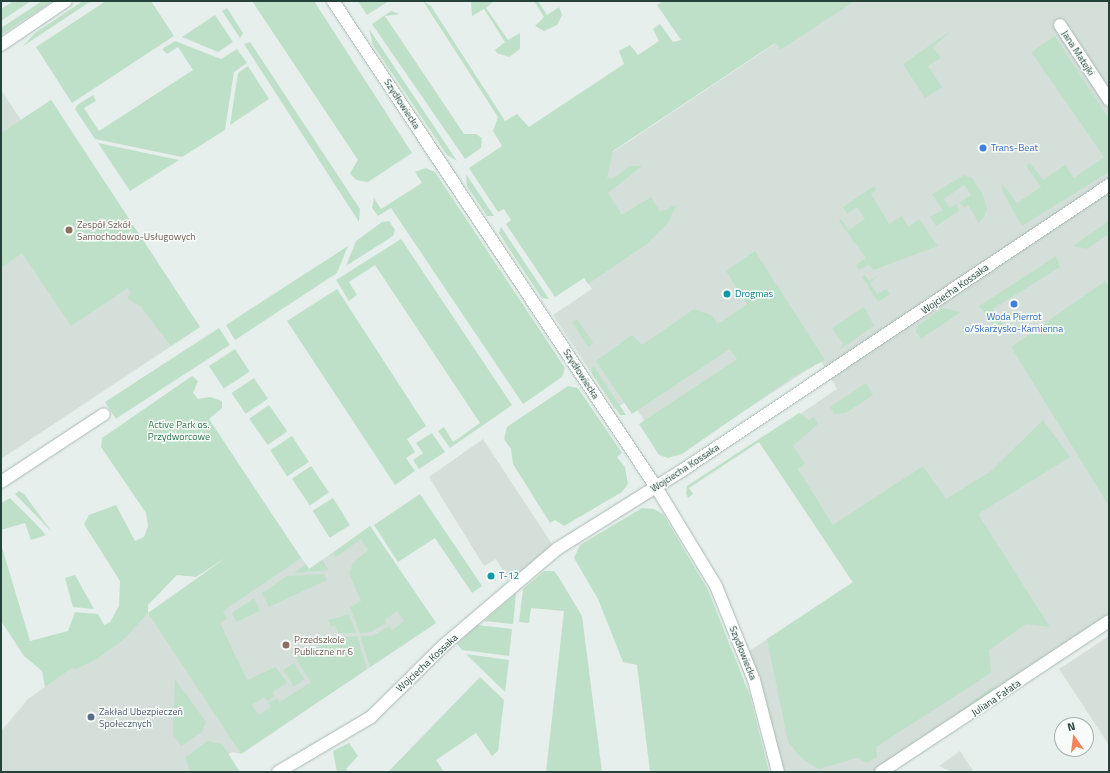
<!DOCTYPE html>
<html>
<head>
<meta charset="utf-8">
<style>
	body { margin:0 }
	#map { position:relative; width:1110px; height:773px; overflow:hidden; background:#e6efeb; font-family:"Titillium Web",sans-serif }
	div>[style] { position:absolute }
	.built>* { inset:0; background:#d4dfda }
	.green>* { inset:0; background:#bfe0c8; transform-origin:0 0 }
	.roads { filter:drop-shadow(0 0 1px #a8b8b2) drop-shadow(0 0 1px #a8b8b2) }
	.minor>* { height:12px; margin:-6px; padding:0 6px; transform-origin:6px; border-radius:6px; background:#fff }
	.dots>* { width:11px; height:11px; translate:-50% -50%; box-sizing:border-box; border:2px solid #f7fbf9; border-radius:50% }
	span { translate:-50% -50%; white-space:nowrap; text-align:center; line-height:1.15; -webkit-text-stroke:3px #f7fbf9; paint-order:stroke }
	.street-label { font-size:10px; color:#24423a }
	.shop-label { font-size:10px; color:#366cbe }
	.left { translate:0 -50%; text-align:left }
	.education-label { font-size:10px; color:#785e54 }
	.culture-label { font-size:10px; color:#0d838f }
	.park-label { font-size:10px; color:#2d7a4b }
	.service-label { font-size:10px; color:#4e5e75 }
	.frame { position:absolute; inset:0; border:2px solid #24423a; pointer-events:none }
	.north { position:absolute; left:1054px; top:717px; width:40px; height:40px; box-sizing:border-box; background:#f7fbf9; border:1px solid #a3b1ad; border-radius:50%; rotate:346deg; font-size:11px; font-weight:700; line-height:16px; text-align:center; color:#24423a }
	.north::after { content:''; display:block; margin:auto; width:14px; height:18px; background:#f4845f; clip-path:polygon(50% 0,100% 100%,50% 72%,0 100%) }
</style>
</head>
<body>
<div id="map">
	<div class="built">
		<i style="clip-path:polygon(807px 1px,1109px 1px,1109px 614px,937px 736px,875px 772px,780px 772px,746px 653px,853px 583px,759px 442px,837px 389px,821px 361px,686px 449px,663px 449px,630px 399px,615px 409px,553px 315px,592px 289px,537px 203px,776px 43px,780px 50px)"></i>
		<i style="clip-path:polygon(1px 90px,21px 120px,51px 100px,200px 327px,1px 459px)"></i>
		<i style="clip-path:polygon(483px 439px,554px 547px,510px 581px,496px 559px,484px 566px,429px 477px)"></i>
		<i style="clip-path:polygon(277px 522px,309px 569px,370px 526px,436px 623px,241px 754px,232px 752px,202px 772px,1px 772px,1px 731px,28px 699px)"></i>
		<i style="clip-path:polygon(1109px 636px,1109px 745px,1059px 669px)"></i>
		<i style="clip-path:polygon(960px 751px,974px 772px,952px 772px,939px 766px)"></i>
	</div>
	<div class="green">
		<i style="clip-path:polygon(14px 1px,31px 1px,1px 21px,1px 9px)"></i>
		<i style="clip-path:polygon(42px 1px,53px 1px,1px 35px,1px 28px)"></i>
		<i style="clip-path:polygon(83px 1px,91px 1px,22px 47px,35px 33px)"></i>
		<i style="clip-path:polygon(106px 1px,151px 1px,174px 36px,72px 103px,36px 47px)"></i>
		<i style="clip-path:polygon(252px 1px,314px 1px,412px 153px,368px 182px,356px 180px,350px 173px,358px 160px)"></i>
		<i style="clip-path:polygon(358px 1px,389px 1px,367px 15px)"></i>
		<i style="clip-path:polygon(423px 1px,431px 6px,505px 121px,517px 114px,529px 127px,624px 64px,619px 51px,630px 45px,638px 55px,659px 41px,653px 29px,660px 24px,673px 42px,681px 40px,657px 5px,663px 1px,855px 1px,780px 50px,775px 43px,613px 151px,607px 178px,614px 178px,629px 166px,642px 166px,608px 193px,622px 215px,651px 197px,660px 212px,676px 205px,668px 223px,647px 244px,588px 284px,584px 278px,555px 297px,506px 224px,511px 220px,504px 209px,498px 212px,469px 168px,502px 146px,493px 131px,498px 117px)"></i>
		<i style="clip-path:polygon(471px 1px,494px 1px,486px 8px,508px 40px,520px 33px,520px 49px,509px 57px,497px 53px,495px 50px,505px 42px,484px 9px,472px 16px)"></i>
		<i style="clip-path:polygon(534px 1px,538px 1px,547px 15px,559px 7px,562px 15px,557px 25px,544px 31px,535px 26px,544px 17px)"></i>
		<i style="clip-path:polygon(227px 8px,243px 33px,240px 38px,222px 11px)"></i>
		<i style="clip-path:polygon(391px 11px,400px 14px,385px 16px,464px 134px,476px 134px,482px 138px,481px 148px,465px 159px,372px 24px)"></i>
		<i style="clip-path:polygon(215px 15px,233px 42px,218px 52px,182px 37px)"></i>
		<i style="clip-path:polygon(369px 29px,457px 161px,447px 155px,373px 45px)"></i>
		<i style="clip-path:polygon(952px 30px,933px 47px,941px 58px,928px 66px,942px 87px,925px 98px,903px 64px)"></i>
		<i style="clip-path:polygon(1055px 36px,1109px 119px,1109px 172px,1022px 226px,1002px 191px,1002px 183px,1017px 203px,1041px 187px,1026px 166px,1030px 163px,1043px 180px,1065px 165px,1074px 178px,1104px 157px,1031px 52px)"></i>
		<i style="clip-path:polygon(175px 41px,221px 59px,237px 49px,247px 63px,234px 72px,225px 130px,182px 157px,95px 139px,75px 109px,77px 105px,93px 95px,96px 101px,84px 108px,99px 131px,193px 70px,178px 47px,167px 54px,162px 49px)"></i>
		<i style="clip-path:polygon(250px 42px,360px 209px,359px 222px,244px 44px)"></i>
		<i style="clip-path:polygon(248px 66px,269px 99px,230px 125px,238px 73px)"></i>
		<i style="clip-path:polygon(51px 100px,200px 327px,171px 346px,141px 307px,127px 298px,131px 293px,128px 288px,71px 326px,22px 253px,1px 268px,1px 133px)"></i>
		<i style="clip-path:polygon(98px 143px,179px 160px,130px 191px)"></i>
		<i style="clip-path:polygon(426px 168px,435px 172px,565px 368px,562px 377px,523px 404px,391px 208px,378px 216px,372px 208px,374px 198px,381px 209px,422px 183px,415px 172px)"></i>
		<i style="clip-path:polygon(466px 174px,494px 216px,487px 216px,467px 186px)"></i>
		<i style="clip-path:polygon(964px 175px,972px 178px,983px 194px,987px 209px,984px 217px,979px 223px,968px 205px,964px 208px,960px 202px,971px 195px,964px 185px,944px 199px,950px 208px,956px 204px,960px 210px,936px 226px,930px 217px,943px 210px,932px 194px)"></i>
		<i style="clip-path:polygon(874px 186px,876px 190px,871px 194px,889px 224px,902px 216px,908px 227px,919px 219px,938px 246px,874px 270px,869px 265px,859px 270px,856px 265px,866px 258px,839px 221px,841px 219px,849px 230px,865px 219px,857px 207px,847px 214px,843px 207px)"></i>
		<i style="clip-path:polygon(389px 221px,395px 230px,393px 236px,346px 266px,356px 241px,382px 222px)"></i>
		<i style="clip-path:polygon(1109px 221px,1109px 234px,1086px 249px,1073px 246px)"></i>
		<i style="clip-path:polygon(501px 227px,549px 299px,542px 298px,527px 276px,499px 233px)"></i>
		<i style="clip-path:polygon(401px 239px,512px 405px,450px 448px,438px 431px,444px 427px,453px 442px,480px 423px,375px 265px,349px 282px,357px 295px,349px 301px,336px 280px)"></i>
		<i style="clip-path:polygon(348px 246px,337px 273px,235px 340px,226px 325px)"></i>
		<i style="clip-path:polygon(755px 251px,825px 360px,793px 377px,682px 454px,668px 458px,659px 455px,639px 424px,737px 359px,730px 349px,632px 414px,596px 361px,632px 335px,642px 345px,694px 309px,711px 315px,718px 324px,747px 304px,726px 271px)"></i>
		<i style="clip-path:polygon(1056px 256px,1060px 267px,993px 309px,1003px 324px,996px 329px,979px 306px)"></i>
		<i style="clip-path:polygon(865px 275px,869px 281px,878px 275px,870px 283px,877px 294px,886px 289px,890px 294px,878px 302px,862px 277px)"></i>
		<i style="clip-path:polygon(1105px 281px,1109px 287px,1109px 506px,1011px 347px)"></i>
		<i style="clip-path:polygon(337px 289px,426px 426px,407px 439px,415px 452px,406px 458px,415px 471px,395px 485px,287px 321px)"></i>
		<i style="clip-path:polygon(864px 307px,874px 326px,839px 350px,843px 344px,832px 328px)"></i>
		<i style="clip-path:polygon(943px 308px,961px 312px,921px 339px,916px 332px,918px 325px)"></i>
		<i style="left:577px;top:319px;width:29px;height:6px;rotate:56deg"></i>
		<i style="left:219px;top:328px;width:20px;height:136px;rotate:57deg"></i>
		<i style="left:235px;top:349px;width:27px;height:31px;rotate:57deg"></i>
		<i style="clip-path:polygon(593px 365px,626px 415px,620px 415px,591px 372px)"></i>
		<i style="clip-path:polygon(evenodd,192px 376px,198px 381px,193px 393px,198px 399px,210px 397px,222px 401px,222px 408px,209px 419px,301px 558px,223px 611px,227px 619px,220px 623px,247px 680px,276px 667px,287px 683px,273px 692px,275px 696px,267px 701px,264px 697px,252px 705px,259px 715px,271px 707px,268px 703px,277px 698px,280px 702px,311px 682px,295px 658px,340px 637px,357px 636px,367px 669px,241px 754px,148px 613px,124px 639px,97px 659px,76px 669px,72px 668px,45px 687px,42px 671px,24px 656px,1px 621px,1px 544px,30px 641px,68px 631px,75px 612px,98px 614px,104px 625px,110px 622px,119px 606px,120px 581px,84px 524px,89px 515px,116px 505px,135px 541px,144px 537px,148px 526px,146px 513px,101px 447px,102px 438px,192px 376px,227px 557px,148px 613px,148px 605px,177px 575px,196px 577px,227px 557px)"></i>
		<i style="left:254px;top:378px;width:25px;height:27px;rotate:56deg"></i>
		<i style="clip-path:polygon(866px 383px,873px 395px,846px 413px,834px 414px,830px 407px)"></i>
		<i style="clip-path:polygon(568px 386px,578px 388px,622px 453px,617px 457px,625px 467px,628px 484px,622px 492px,564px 526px,555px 520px,550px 523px,513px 464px,511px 449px,504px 439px,507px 427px)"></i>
		<i style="left:269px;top:405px;width:32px;height:24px;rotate:55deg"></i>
		<i style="clip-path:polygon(799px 413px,809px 420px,814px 417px,818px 424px,793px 446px,805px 464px,798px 469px,833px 525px,923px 466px,946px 499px,991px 471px,1043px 420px,1070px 457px,978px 514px,1050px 627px,1026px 624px,989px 650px,991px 673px,876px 747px,877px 757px,867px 763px,857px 758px,819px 769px,802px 759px,788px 742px,767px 639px,853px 582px,759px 442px,689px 488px,693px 494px,688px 498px,686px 493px,687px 486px)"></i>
		<i style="clip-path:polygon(432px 433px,445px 452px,419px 469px,413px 460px,423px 453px,416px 443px)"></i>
		<i style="left:292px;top:436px;width:31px;height:26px;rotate:57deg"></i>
		<i style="left:311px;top:466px;width:32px;height:23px;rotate:56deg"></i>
		<i style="clip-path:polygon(19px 491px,24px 494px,52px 532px,15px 494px)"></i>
		<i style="clip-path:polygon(420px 494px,482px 586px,472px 593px,435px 538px,398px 562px,374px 525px)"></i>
		<i style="clip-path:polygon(10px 498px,36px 524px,46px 535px,31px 540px,25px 523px,1px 530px,1px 503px)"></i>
		<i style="left:333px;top:498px;width:32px;height:24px;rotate:58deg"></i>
		<i style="clip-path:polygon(642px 508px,654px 509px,663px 514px,708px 590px,750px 696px,769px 772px,650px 772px,637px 665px,623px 662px,598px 599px,574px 558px,580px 545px)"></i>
		<i style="clip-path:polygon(370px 526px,436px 623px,370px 667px,360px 636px,373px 636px,389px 626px,392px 630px,404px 621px,397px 611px,385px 620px,387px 623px,371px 632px,360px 633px,350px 607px,361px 601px,349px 573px,353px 563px,368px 550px,361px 539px,336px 557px,333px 553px)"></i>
		<i style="clip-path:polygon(322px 560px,329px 570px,294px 573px,306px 564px,309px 569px)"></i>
		<i style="clip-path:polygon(544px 571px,554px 571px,558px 576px,582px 616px,602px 772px,546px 772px,564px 611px,531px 608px,529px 623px,519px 622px,523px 589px)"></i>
		<i style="clip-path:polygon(324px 574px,327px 580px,269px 607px,262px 593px,287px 576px)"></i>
		<i style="clip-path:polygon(75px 575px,94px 609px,73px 607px,65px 578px)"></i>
		<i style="clip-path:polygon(516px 593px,513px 624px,484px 621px)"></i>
		<i style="clip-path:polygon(254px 598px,260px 611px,236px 622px,232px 613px)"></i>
		<i style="clip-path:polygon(349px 614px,356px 633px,338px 633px,335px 625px,331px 627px,328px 620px)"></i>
		<i style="clip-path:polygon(477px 625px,512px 629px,509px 656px,462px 650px,457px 644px)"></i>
		<i style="clip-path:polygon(466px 654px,509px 660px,505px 692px)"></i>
		<i style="left:294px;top:663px;width:20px;height:13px;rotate:57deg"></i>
		<i style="clip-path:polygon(480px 677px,504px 700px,498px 751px,492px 756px,476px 733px,436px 760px,444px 772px,388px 772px)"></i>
		<i style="clip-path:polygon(175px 679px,206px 722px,202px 732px,181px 746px,173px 734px)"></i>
		<i style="left:992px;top:687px;width:5px;height:120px;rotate:53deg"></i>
		<i style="clip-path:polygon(207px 741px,222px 744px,240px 772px,191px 772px,185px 758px)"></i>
		<i style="clip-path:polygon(349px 743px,358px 756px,346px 769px,349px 772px,337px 772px,333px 751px)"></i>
	</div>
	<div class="roads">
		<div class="minor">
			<i style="left:333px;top:1px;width:584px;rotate:56.39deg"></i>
			<i style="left:656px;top:487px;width:116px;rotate:58.8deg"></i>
			<i style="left:716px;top:586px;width:101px;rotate:68deg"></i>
			<i style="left:754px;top:680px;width:95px;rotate:75.4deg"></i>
			<i style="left:1060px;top:25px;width:90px;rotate:56.8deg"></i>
			<i style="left:1px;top:45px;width:78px;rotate:-34.1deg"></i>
			<i style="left:1px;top:482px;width:123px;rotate:-33.4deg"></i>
			<i style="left:278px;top:772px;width:108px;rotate:-30.6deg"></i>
			<i style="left:371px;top:717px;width:101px;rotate:-44.6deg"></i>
			<i style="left:443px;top:646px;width:150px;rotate:-40.4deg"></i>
			<i style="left:557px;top:549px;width:149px;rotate:-32.1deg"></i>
			<i style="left:683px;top:470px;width:513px;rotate:-33.78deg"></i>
			<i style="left:881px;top:772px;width:273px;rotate:-33.5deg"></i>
		</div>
	</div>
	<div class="dots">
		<i style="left:983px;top:148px;background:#3f7fe0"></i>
		<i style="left:69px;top:230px;background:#8d6e63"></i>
		<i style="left:727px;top:294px;background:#0f9aa8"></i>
		<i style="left:1014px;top:304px;background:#3f7fe0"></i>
		<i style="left:491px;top:576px;background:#0f9aa8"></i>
		<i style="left:286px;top:645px;background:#8d6e63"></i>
		<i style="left:91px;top:717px;background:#5c6f8a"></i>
	</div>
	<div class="street-label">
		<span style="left:1078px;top:53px;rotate:57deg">Jana Matejki</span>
		<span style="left:402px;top:104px;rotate:57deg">Szydłowiecka</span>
		<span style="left:955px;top:289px;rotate:-35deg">Wojciecha Kossaka</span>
		<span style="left:581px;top:374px;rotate:57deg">Szydłowiecka</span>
		<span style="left:685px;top:468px;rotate:-33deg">Wojciecha Kossaka</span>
		<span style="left:743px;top:653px;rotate:68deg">Szydłowiecka</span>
		<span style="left:427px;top:663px;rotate:-43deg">Wojciecha Kossaka</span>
		<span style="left:996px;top:698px;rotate:-34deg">Juliana Fałata</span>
	</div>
	<div class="shop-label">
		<span class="left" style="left:991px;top:148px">Trans-Beat</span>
		<span style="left:1014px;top:322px">Woda Pierrot<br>o/Skarżysko-Kamienna</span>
	</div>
	<div class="education-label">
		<span class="left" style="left:77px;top:230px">Zespół Szkół<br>Samochodowo-Usługowych</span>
		<span class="left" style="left:294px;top:645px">Przedszkole<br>Publiczne nr 6</span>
	</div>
	<div class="culture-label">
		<span class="left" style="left:735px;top:294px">Drogmas</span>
		<span class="left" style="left:499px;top:576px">T-12</span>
	</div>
	<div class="park-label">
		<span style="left:179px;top:430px">Active Park os.<br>Przydworcowe</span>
	</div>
	<div class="service-label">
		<span class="left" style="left:99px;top:717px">Zakład Ubezpieczeń<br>Społecznych</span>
	</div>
	<div class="frame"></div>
	<div class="north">N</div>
</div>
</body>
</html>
